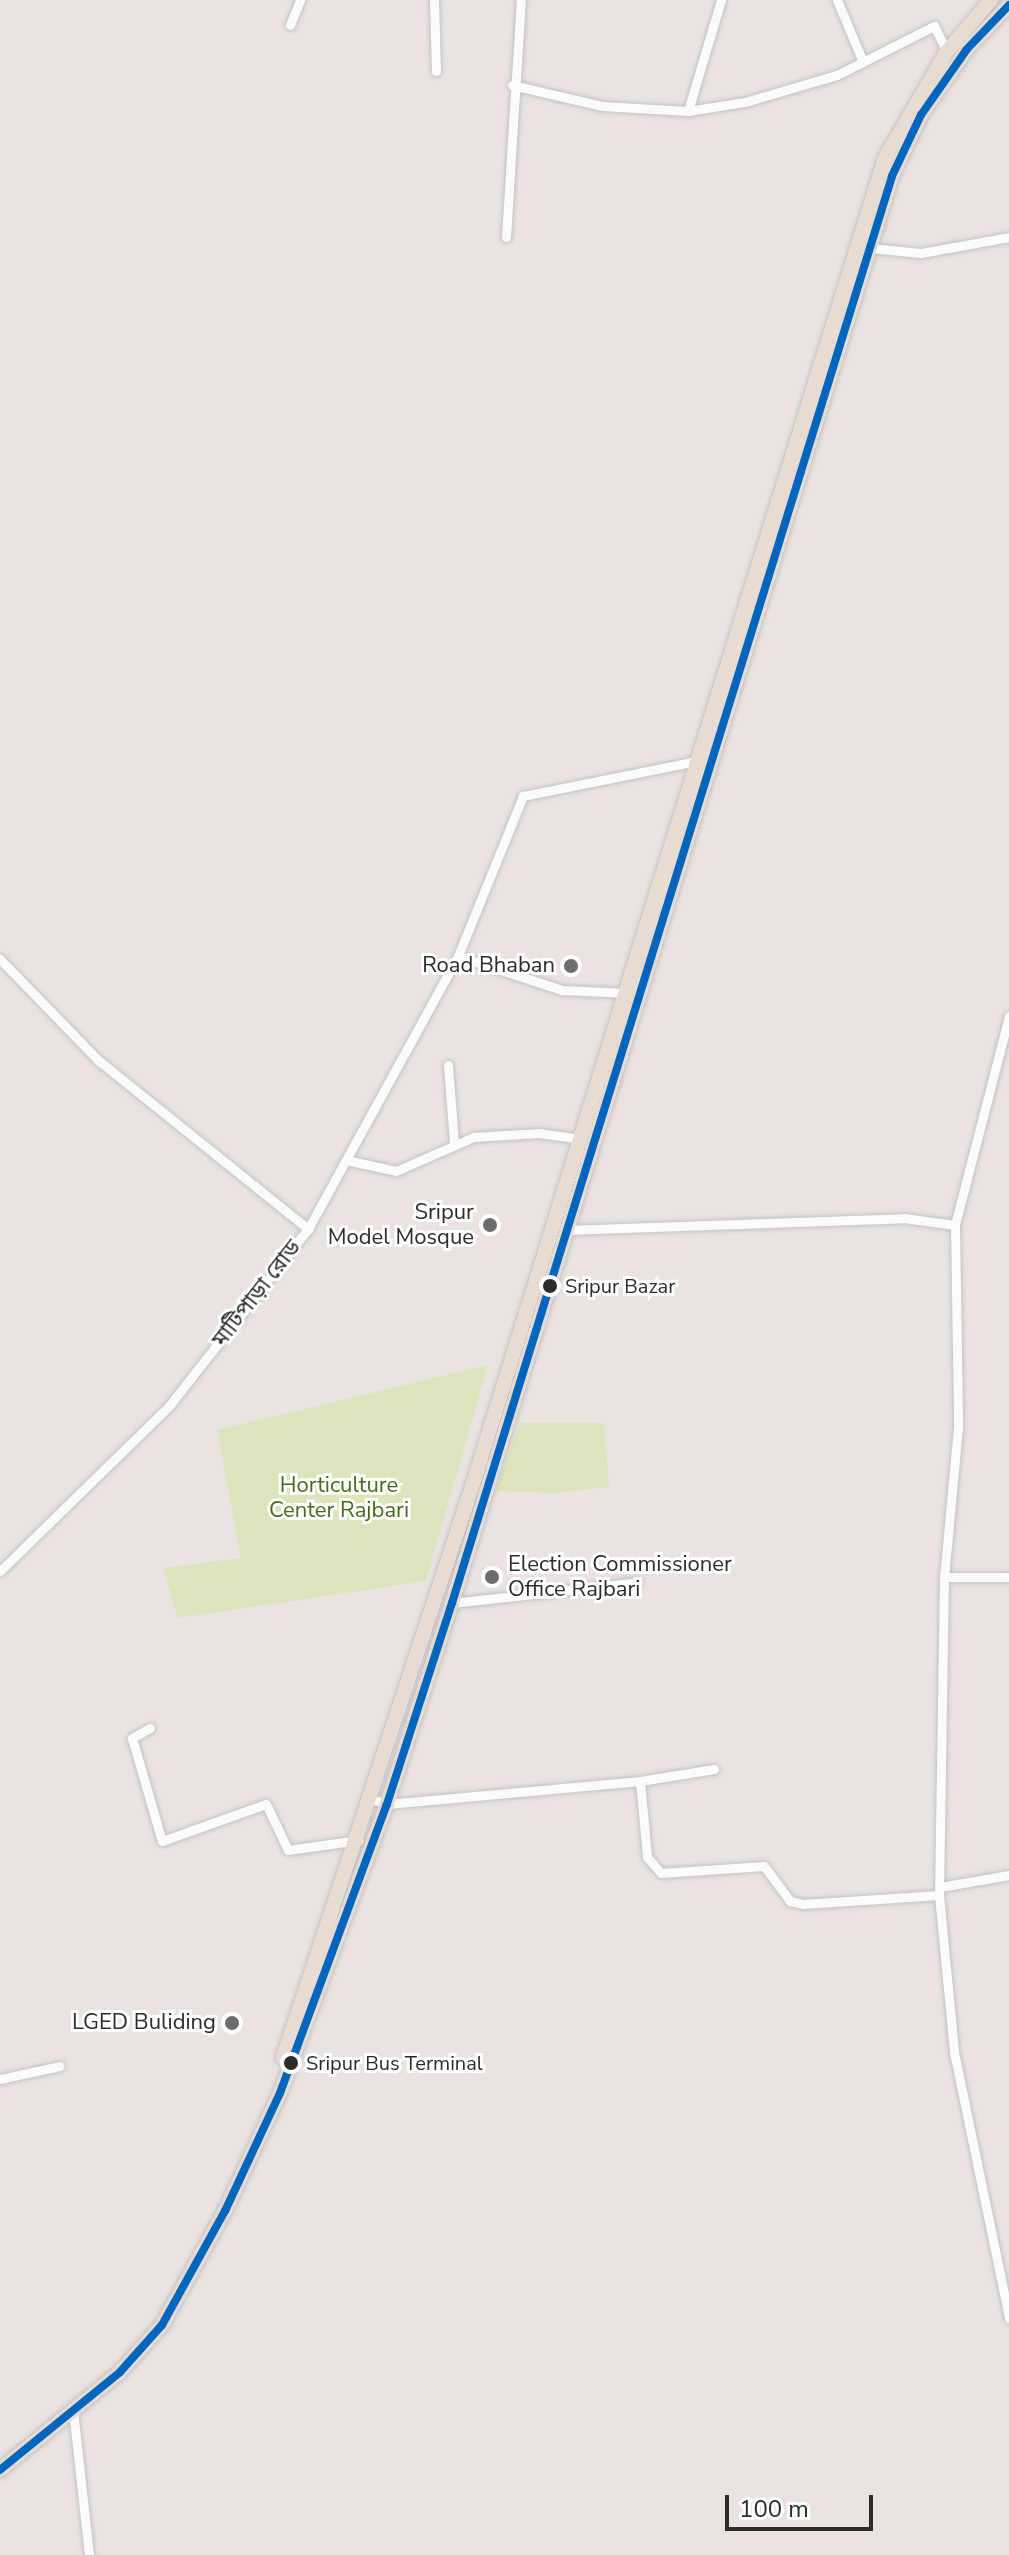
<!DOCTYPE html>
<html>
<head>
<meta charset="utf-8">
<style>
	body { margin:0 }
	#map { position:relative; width:1009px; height:2555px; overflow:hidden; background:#eae3e2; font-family:"Nunito Sans","Noto Sans Bengali",sans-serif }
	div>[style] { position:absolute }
	.green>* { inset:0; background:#dbe4ba }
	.roads { filter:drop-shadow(0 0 2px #c4c2c3) drop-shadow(0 0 2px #c4c2c3) }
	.minor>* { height:9px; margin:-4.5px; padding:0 4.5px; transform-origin:4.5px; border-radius:4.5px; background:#fcfbfb }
	.primary>* { height:14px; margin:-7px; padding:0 7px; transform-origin:7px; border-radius:7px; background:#e7dcd4 }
	.bus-1>* { height:8px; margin:-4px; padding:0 4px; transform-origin:4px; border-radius:4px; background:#0065bd }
	.dots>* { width:22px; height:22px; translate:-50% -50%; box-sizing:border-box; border:4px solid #fff; border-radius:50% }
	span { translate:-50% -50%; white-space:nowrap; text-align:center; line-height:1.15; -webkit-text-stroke:6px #fff; paint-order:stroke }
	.bus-label { font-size:20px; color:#2c2c2c }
	.left { translate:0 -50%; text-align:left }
	.poi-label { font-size:22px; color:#2c2c2c }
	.right { translate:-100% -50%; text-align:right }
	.street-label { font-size:22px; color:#2c2c2c }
	.park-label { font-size:22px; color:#476c19 }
	.scale { position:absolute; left:725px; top:2495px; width:148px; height:36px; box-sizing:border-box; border:4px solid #2c2c2c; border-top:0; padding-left:10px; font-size:24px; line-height:28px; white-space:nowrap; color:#2c2c2c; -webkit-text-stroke:6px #fff; paint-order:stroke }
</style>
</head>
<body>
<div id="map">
	<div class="green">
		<i style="clip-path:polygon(488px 1365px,426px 1581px,178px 1618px,163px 1568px,241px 1558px,217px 1430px)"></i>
		<i style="clip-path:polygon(520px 1423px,604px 1423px,609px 1487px,553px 1493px,495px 1491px)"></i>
	</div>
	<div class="roads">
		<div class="minor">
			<i style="left:434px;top:0;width:71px;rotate:88.4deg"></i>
			<i style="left:721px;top:0;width:116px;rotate:106.6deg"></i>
			<i style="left:688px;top:111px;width:58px;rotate:-9deg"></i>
			<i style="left:745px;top:102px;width:96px;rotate:-16.4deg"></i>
			<i style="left:837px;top:75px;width:109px;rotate:-26.8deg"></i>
			<i style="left:934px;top:26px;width:28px;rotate:63deg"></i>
			<i style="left:837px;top:0;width:67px;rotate:67.2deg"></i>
			<i style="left:290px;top:25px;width:27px;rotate:-68deg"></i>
			<i style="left:512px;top:85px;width:92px;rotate:13.1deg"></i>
			<i style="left:602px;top:106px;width:86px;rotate:3.3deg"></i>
			<i style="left:506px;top:237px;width:237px;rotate:-86.4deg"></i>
			<i style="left:870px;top:248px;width:51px;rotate:5.6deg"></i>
			<i style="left:921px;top:253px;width:89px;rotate:-10.3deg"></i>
			<i style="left:458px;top:956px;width:173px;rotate:-67.9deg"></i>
			<i style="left:523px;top:796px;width:177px;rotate:-11.4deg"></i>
			<i style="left:0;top:959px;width:141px;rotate:45.9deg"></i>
			<i style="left:98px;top:1060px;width:270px;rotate:38.8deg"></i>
			<i style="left:1009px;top:1016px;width:216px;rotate:104.5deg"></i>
			<i style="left:955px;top:1225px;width:202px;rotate:89.1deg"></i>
			<i style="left:958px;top:1427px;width:151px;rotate:95.3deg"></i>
			<i style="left:944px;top:1577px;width:318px;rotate:90.9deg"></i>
			<i style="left:939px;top:1895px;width:158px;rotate:84.5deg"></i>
			<i style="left:954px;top:2052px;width:272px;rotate:78.3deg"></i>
			<i style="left:448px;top:1065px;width:78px;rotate:85.6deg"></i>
			<i style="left:346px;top:1160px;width:51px;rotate:12.4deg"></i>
			<i style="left:396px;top:1171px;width:85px;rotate:-23.6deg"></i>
			<i style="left:474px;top:1137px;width:65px;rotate:-3.5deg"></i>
			<i style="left:539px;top:1133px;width:42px;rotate:8.1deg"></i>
			<i style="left:566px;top:1230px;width:338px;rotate:-2deg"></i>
			<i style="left:904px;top:1218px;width:51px;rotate:7.8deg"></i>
			<i style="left:0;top:1571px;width:236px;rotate:-44.3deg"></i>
			<i style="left:169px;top:1406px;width:225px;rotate:-51.9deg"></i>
			<i style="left:308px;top:1229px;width:311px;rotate:-61.2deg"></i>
			<i style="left:458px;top:956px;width:109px;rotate:18.1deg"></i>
			<i style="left:562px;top:990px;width:66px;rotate:2.6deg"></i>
			<i style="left:944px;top:1577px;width:65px"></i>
			<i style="left:452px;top:1603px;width:187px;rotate:-6.4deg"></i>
			<i style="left:150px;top:1728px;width:21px;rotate:151deg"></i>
			<i style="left:132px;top:1738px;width:107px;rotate:73.8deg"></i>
			<i style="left:162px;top:1841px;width:110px;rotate:-19.6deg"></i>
			<i style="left:266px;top:1804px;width:51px;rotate:64.4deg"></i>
			<i style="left:288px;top:1850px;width:71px;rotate:-8.1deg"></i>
			<i style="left:640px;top:1781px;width:75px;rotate:-9.2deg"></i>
			<i style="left:372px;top:1799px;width:16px;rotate:18deg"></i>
			<i style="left:387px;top:1804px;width:254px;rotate:-5.2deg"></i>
			<i style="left:640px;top:1781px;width:76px;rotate:84.7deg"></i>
			<i style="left:647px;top:1857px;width:21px;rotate:49deg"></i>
			<i style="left:661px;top:1873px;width:103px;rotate:-3.9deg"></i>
			<i style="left:764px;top:1866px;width:44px;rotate:53.4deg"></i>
			<i style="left:790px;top:1901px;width:13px;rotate:13deg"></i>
			<i style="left:803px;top:1904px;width:136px;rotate:-3.8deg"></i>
			<i style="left:940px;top:1887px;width:70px;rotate:-9.9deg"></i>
			<i style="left:0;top:2079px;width:61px;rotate:-12.2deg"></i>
			<i style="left:73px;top:2410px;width:146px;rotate:83.7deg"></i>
		</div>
		<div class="primary">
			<i style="left:283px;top:2058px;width:601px;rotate:-71.69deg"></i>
			<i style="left:472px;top:1487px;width:1392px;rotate:-72.74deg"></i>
			<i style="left:885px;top:158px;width:124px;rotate:-59.9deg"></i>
			<i style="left:947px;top:51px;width:67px;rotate:-49.2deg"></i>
			<i style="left:0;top:2470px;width:155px;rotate:-39.2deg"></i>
			<i style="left:120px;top:2372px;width:63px;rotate:-48.2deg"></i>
			<i style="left:162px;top:2325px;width:130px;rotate:-61.1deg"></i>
			<i style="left:225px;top:2211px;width:130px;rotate:-65deg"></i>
			<i style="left:280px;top:2093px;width:308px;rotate:-69.7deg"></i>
			<i style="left:387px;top:1804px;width:211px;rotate:-72.1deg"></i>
			<i style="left:452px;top:1603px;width:1493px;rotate:-72.86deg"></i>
			<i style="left:892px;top:176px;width:68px;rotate:-64.6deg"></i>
			<i style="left:921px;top:115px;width:80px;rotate:-55.1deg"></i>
			<i style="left:967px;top:49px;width:61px;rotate:-46.3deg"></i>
		</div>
	</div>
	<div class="bus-1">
		<i style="left:0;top:2470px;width:155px;rotate:-39.2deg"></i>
		<i style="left:120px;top:2372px;width:63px;rotate:-48.2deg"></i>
		<i style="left:162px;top:2325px;width:130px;rotate:-61.1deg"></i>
		<i style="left:225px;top:2211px;width:130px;rotate:-65deg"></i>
		<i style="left:280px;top:2093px;width:308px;rotate:-69.7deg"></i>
		<i style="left:387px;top:1804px;width:211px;rotate:-72.1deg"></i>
		<i style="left:452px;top:1603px;width:1493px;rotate:-72.86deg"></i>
		<i style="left:892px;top:176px;width:68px;rotate:-64.6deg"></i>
		<i style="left:921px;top:115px;width:80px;rotate:-55.1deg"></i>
		<i style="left:967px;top:49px;width:61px;rotate:-46.3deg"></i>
	</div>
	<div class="dots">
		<i style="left:571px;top:966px;background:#6e6c6c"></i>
		<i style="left:490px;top:1225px;background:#6e6c6c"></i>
		<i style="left:550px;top:1286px;background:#2c2c2c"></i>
		<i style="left:492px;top:1577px;background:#6e6c6c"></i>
		<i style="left:232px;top:2023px;background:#6e6c6c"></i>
		<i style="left:291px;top:2063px;background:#2c2c2c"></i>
	</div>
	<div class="bus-label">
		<span class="left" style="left:565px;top:1286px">Sripur Bazar</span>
		<span class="left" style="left:306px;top:2063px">Sripur Bus Terminal</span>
	</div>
	<div class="poi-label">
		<span class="right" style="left:555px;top:966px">Road Bhaban</span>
		<span class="right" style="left:474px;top:1225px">Sripur<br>Model Mosque</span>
		<span class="left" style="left:508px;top:1577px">Election Commissioner<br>Office Rajbari</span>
		<span class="right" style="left:216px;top:2023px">LGED Buliding</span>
	</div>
	<div class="street-label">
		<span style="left:257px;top:1294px;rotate:-52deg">মাটিপাড়া রোড</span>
	</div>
	<div class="park-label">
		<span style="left:339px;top:1498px">Horticulture<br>Center Rajbari</span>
	</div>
	<div class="scale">100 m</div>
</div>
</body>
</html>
